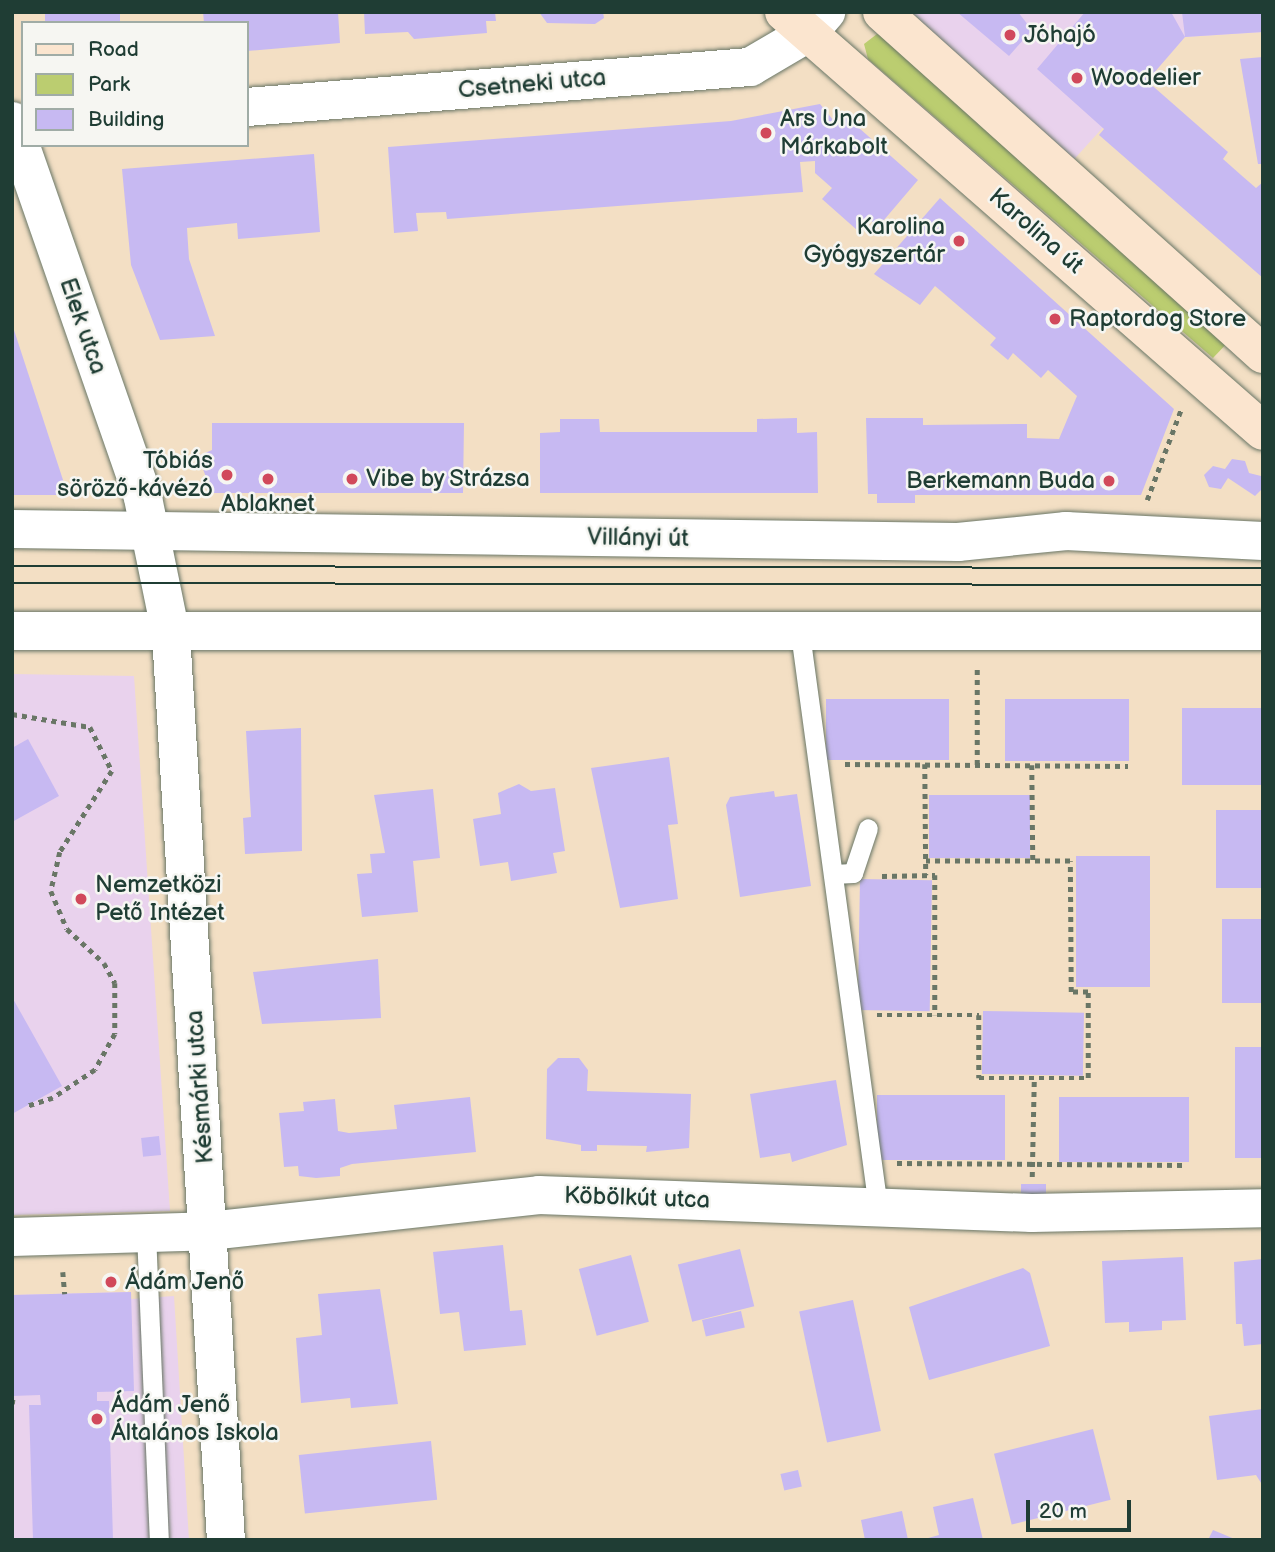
<!DOCTYPE html>
<html>
<head>
<meta charset="utf-8">
<style>
	body { margin:0 }
	#map { position:relative; width:1275px; height:1552px; overflow:hidden; background:#f3dfc4; font-family:"Balsamiq Sans",sans-serif }
	div>[style] { position:absolute }
	.built>* { inset:0; background:#e9d2ed }
	.green>* { inset:0; background:#bbcd70 }
	.building>* { inset:0; background:#c7b9f2; transform-origin:0 0 }
	.path>* { height:4.5px; margin-top:-2.25px; transform-origin:0; background:repeating-linear-gradient(90deg,#697666 0 5px,transparent 0 10px) }
	.roads { filter:drop-shadow(0 0 2px #697666) drop-shadow(0 0 2px #697666) }
	.service>* { height:19px; margin:-9.5px; padding:0 9.5px; transform-origin:9.5px; border-radius:9.5px; background:#fff }
	.minor>* { height:38px; margin:-19px; padding:0 19px; transform-origin:19px; border-radius:19px; background:#fff }
	.tertiary>* { height:38px; margin:-19px; padding:0 19px; transform-origin:19px; border-radius:19px; background:#fff }
	.secondary>* { height:38px; margin:-19px; padding:0 19px; transform-origin:19px; border-radius:19px; background:#fbe5cf }
	.tram>* { height:2px; margin:-1px; padding:0 1px; transform-origin:1px; border-radius:1px; background:#1f3d34 }
	.dots>* { width:19px; height:19px; translate:-50% -50%; box-sizing:border-box; border:4px solid #f6f6f2; border-radius:50% }
	span { translate:-50% -50%; white-space:nowrap; text-align:center; line-height:1.15; -webkit-text-stroke:5px #f6f6f2; paint-order:stroke }
	.poi-label { font-size:24px; color:#1f3d34 }
	.left { translate:0 -50%; text-align:left }
	.right { translate:-100% -50%; text-align:right }
	.street-label { font-size:24px; color:#1f3d34 }
	.frame { position:absolute; inset:0; border:14px solid #1f3d34; pointer-events:none }
	.legend { position:absolute; left:21px; top:21px; width:228px; height:126px; box-sizing:border-box; background:#f6f6f2; border:2px solid #a0aca6; margin:0; padding:9px 12px; list-style:none; font-size:21px; color:#1f3d34 }
	.legend li { display:flex; align-items:center; gap:14px; height:35px }
	.legend b { width:35px; border:2px solid #a0aca6 }
	.scale { position:absolute; left:1026px; top:1500px; width:105px; height:32px; box-sizing:border-box; border:4px solid #1f3d34; border-top:0; padding-left:9px; font-size:21px; line-height:24px; white-space:nowrap; color:#1f3d34; -webkit-text-stroke:5px #f6f6f2; paint-order:stroke }
</style>
</head>
<body>
<div id="map">
	<div class="built">
		<i style="clip-path:polygon(890px 12px,1263px 12px,1263px 32px,1185px 37px,1068px 166px)"></i>
		<i style="clip-path:polygon(12px 674px,134px 676px,170px 1211px,12px 1215px)"></i>
		<i style="clip-path:polygon(131px 1292px,131px 1299px,174px 1296px,189px 1540px,12px 1540px,12px 1295px)"></i>
	</div>
	<div class="green">
		<i style="clip-path:polygon(877px 34px,886px 36px,1230px 340px,1213px 358px,868px 59px,864px 44px)"></i>
	</div>
	<div class="building">
		<i style="left:45px;top:12px;width:75px;height:12px"></i>
		<i style="clip-path:polygon(203px 12px,338px 12px,340px 43px,247px 51px,247px 23px,204px 23px)"></i>
		<i style="clip-path:polygon(364px 12px,495px 12px,496px 21px,486px 21px,487px 33px,414px 39px,408px 32px,365px 34px)"></i>
		<i style="clip-path:polygon(539px 12px,603px 12px,604px 18px,595px 24px,547px 23px)"></i>
		<i style="clip-path:polygon(957px 12px,1018px 12px,1032px 30px,1009px 56px)"></i>
		<i style="clip-path:polygon(1085px 12px,1171px 12px,1185px 37px,1182px 12px,1263px 12px,1263px 32px,1185px 37px,1147px 81px,1228px 152px,1223px 159px,1241px 175px,1256px 188px,1263px 182px,1263px 278px,1099px 135px,1104px 129px,1037px 69px)"></i>
		<i style="clip-path:polygon(1263px 57px,1263px 164px,1258px 164px,1240px 59px)"></i>
		<i style="clip-path:polygon(820px 104px,834px 121px,842px 113px,918px 180px,878px 227px,868px 218px,857px 230px,822px 199px,832px 188px,815px 173px,815px 161px,800px 162px,803px 192px,447px 219px,446px 212px,416px 213px,418px 231px,394px 233px,388px 147px,731px 121px)"></i>
		<i style="clip-path:polygon(314px 154px,320px 232px,238px 239px,237px 223px,187px 228px,189px 259px,215px 336px,160px 340px,131px 265px,122px 169px)"></i>
		<i style="clip-path:polygon(940px 198px,1174px 409px,1141px 495px,915px 495px,915px 503px,877px 503px,877px 494px,868px 494px,866px 418px,923px 418px,923px 425px,1027px 424px,1027px 438px,1059px 439px,1077px 396px,1048px 370px,1041px 378px,1013px 353px,1008px 360px,990px 345px,996px 338px,935px 286px,920px 305px,874px 274px)"></i>
		<i style="clip-path:polygon(13px 327px,64px 483px,56px 495px,12px 495px)"></i>
		<i style="clip-path:polygon(797px 418px,797px 433px,817px 432px,818px 493px,540px 493px,540px 433px,560px 432px,560px 419px,599px 419px,600px 432px,757px 432px,757px 419px)"></i>
		<i style="clip-path:polygon(212px 423px,464px 423px,463px 493px,212px 493px,198px 456px,212px 450px)"></i>
		<i style="clip-path:polygon(1232px 459px,1245px 461px,1249px 473px,1261px 476px,1263px 488px,1255px 496px,1228px 478px,1221px 489px,1209px 487px,1204px 475px,1213px 466px,1225px 469px)"></i>
		<i style="left:826px;top:699px;width:123px;height:61px"></i>
		<i style="left:1005px;top:699px;width:124px;height:62px"></i>
		<i style="left:1182px;top:708px;width:81px;height:77px"></i>
		<i style="clip-path:polygon(301px 728px,302px 851px,245px 854px,243px 818px,251px 817px,246px 731px)"></i>
		<i style="clip-path:polygon(28px 739px,59px 796px,12px 822px,12px 748px)"></i>
		<i style="clip-path:polygon(669px 757px,678px 824px,668px 825px,678px 899px,620px 908px,591px 768px)"></i>
		<i style="clip-path:polygon(519px 784px,531px 791px,555px 788px,565px 851px,553px 853px,557px 873px,511px 881px,508px 862px,480px 866px,473px 819px,501px 814px,498px 793px)"></i>
		<i style="clip-path:polygon(433px 789px,440px 858px,413px 861px,418px 912px,362px 917px,357px 874px,372px 873px,370px 854px,385px 853px,374px 795px)"></i>
		<i style="clip-path:polygon(774px 791px,775px 797px,797px 794px,811px 886px,740px 897px,726px 805px,730px 797px)"></i>
		<i style="left:929px;top:795px;width:101px;height:63px"></i>
		<i style="left:1263px;top:810px;width:78px;height:47px;rotate:90deg"></i>
		<i style="left:1076px;top:856px;width:74px;height:131px"></i>
		<i style="left:860px;top:879px;width:72px;height:131px;rotate:1deg"></i>
		<i style="left:1222px;top:919px;width:41px;height:84px"></i>
		<i style="clip-path:polygon(378px 959px,381px 1018px,262px 1024px,253px 972px)"></i>
		<i style="clip-path:polygon(12px 997px,62px 1086px,12px 1114px)"></i>
		<i style="left:983px;top:1011px;width:101px;height:63px;rotate:1deg"></i>
		<i style="left:1263px;top:1047px;width:111px;height:28px;rotate:90deg"></i>
		<i style="clip-path:polygon(558px 1058px,579px 1058px,588px 1070px,587px 1091px,691px 1094px,689px 1148px,646px 1152px,647px 1146px,597px 1145px,597px 1151px,581px 1151px,581px 1145px,546px 1139px,547px 1069px)"></i>
		<i style="clip-path:polygon(836px 1080px,847px 1145px,792px 1162px,790px 1153px,760px 1158px,750px 1094px)"></i>
		<i style="left:877px;top:1095px;width:128px;height:65px"></i>
		<i style="clip-path:polygon(470px 1097px,476px 1152px,352px 1164px,340px 1168px,340px 1176px,316px 1178px,299px 1176px,298px 1166px,284px 1167px,279px 1113px,304px 1111px,303px 1102px,335px 1099px,338px 1131px,349px 1133px,397px 1129px,394px 1105px)"></i>
		<i style="left:1059px;top:1097px;width:130px;height:65px"></i>
		<i style="left:159px;top:1136px;width:19px;height:18px;rotate:84deg"></i>
		<i style="left:1021px;top:1184px;width:25px;height:11px"></i>
		<i style="clip-path:polygon(503px 1245px,510px 1311px,522px 1310px,526px 1345px,464px 1351px,459px 1312px,440px 1314px,433px 1252px)"></i>
		<i style="left:740px;top:1249px;width:59px;height:64px;rotate:76deg"></i>
		<i style="left:631px;top:1255px;width:69px;height:54px;rotate:75deg"></i>
		<i style="clip-path:polygon(1183px 1257px,1186px 1320px,1162px 1321px,1162px 1330px,1129px 1332px,1129px 1322px,1105px 1323px,1102px 1261px)"></i>
		<i style="clip-path:polygon(1263px 1259px,1263px 1344px,1244px 1346px,1242px 1324px,1236px 1324px,1234px 1262px)"></i>
		<i style="clip-path:polygon(1023px 1268px,1030px 1273px,1050px 1346px,929px 1380px,909px 1307px)"></i>
		<i style="clip-path:polygon(380px 1289px,398px 1404px,351px 1408px,350px 1398px,301px 1403px,296px 1338px,322px 1335px,318px 1294px)"></i>
		<i style="clip-path:polygon(131px 1292px,134px 1391px,97px 1392px,97px 1401px,109px 1401px,113px 1540px,33px 1540px,29px 1405px,41px 1405px,40px 1395px,12px 1396px,12px 1295px)"></i>
		<i style="left:853px;top:1300px;width:134px;height:55px;rotate:78deg"></i>
		<i style="left:741px;top:1311px;width:17px;height:40px;rotate:77deg"></i>
		<i style="clip-path:polygon(1263px 1409px,1263px 1486px,1256px 1475px,1217px 1480px,1209px 1416px)"></i>
		<i style="left:1093px;top:1429px;width:73px;height:102px;rotate:76deg"></i>
		<i style="left:431px;top:1441px;width:59px;height:133px;rotate:84deg"></i>
		<i style="left:798px;top:1470px;width:17px;height:18px;rotate:77deg"></i>
		<i style="clip-path:polygon(973px 1498px,983px 1540px,921px 1540px,939px 1535px,933px 1507px)"></i>
		<i style="clip-path:polygon(902px 1511px,908px 1540px,865px 1540px,861px 1520px)"></i>
		<i style="clip-path:polygon(1213px 1530px,1237px 1540px,1208px 1540px)"></i>
	</div>
	<div class="path">
		<i style="left:1147px;top:500px;width:99px;rotate:-69.4deg"></i>
		<i style="left:12px;top:714px;width:79px;rotate:9.5deg"></i>
		<i style="left:90px;top:727px;width:49px;rotate:63.4deg"></i>
		<i style="left:112px;top:771px;width:96px;rotate:122.7deg"></i>
		<i style="left:60px;top:852px;width:40px;rotate:103deg"></i>
		<i style="left:51px;top:891px;width:41px;rotate:67.2deg"></i>
		<i style="left:67px;top:929px;width:50px;rotate:42.6deg"></i>
		<i style="left:104px;top:963px;width:23px;rotate:61deg"></i>
		<i style="left:115px;top:983px;width:51px;rotate:90deg"></i>
		<i style="left:115px;top:1034px;width:41px;rotate:119.1deg"></i>
		<i style="left:95px;top:1070px;width:50px;rotate:146.3deg"></i>
		<i style="left:53px;top:1098px;width:29px;rotate:162deg"></i>
		<i style="left:845px;top:764px;width:283px;rotate:0.4deg"></i>
		<i style="left:925px;top:764px;width:111px;rotate:89.5deg"></i>
		<i style="left:977px;top:765px;width:97px;rotate:-90deg"></i>
		<i style="left:1032px;top:765px;width:96px;rotate:89.4deg"></i>
		<i style="left:882px;top:876px;width:53px;rotate:-1.1deg"></i>
		<i style="left:935px;top:875px;width:140px;rotate:90deg"></i>
		<i style="left:877px;top:1015px;width:102px"></i>
		<i style="left:979px;top:1015px;width:63px;rotate:90deg"></i>
		<i style="left:979px;top:1078px;width:109px"></i>
		<i style="left:1088px;top:1078px;width:86px;rotate:-90deg"></i>
		<i style="left:1088px;top:992px;width:17px;rotate:180deg"></i>
		<i style="left:1071px;top:992px;width:131px;rotate:-90.4deg"></i>
		<i style="left:1070px;top:861px;width:144px;rotate:180deg"></i>
		<i style="left:897px;top:1163px;width:288px;rotate:0.4deg"></i>
		<i style="left:1032px;top:1177px;width:99px;rotate:-88.8deg"></i>
		<i style="left:63px;top:1272px;width:22px;rotate:85deg"></i>
		<i style="left:12px;top:1404px;width:8px;rotate:-83deg"></i>
	</div>
	<div class="roads">
		<div class="service">
			<i style="left:800px;top:633px;width:580px;rotate:82.27deg"></i>
			<i style="left:833px;top:874px;width:20px;rotate:-3deg"></i>
			<i style="left:853px;top:873px;width:47px;rotate:-71.6deg"></i>
			<i style="left:146px;top:1233px;width:307px;rotate:87.6deg"></i>
		</div>
		<div class="minor">
			<i style="left:247px;top:107px;width:505px;rotate:-4.55deg"></i>
			<i style="left:750px;top:67px;width:67px;rotate:-30.4deg"></i>
			<i style="left:808px;top:33px;width:28px;rotate:-49deg"></i>
			<i style="left:12px;top:121px;width:399px;rotate:70.8deg"></i>
			<i style="left:143px;top:498px;width:139px;rotate:78.4deg"></i>
			<i style="left:171px;top:634px;width:908px;rotate:86.53deg"></i>
			<i style="left:12px;top:1237px;width:197px;rotate:-1.7deg"></i>
			<i style="left:209px;top:1231px;width:332px;rotate:-6.2deg"></i>
			<i style="left:539px;top:1195px;width:493px;rotate:2.1deg"></i>
			<i style="left:1032px;top:1213px;width:231px;rotate:-1.2deg"></i>
		</div>
		<div class="tertiary">
			<i style="left:12px;top:529px;width:946px;rotate:0.79deg"></i>
			<i style="left:958px;top:542px;width:109px;rotate:-5.8deg"></i>
			<i style="left:1066px;top:531px;width:197px;rotate:2.9deg"></i>
			<i style="left:12px;top:631px;width:1251px"></i>
		</div>
		<div class="secondary">
			<i style="left:784px;top:12px;width:636px;rotate:41.18deg"></i>
			<i style="left:882px;top:12px;width:512px;rotate:41.91deg"></i>
		</div>
	</div>
	<div class="tram">
		<i style="left:12px;top:566px;width:1251px;rotate:0.09deg"></i>
		<i style="left:12px;top:583px;width:1251px;rotate:0.09deg"></i>
	</div>
	<div class="dots">
		<i style="left:1010px;top:35px;background:#d1495b"></i>
		<i style="left:1077px;top:78px;background:#d1495b"></i>
		<i style="left:766px;top:133px;background:#d1495b"></i>
		<i style="left:959px;top:241px;background:#d1495b"></i>
		<i style="left:1055px;top:319px;background:#d1495b"></i>
		<i style="left:227px;top:475px;background:#d1495b"></i>
		<i style="left:268px;top:479px;background:#d1495b"></i>
		<i style="left:352px;top:479px;background:#d1495b"></i>
		<i style="left:1109px;top:481px;background:#d1495b"></i>
		<i style="left:81px;top:899px;background:#d1495b"></i>
		<i style="left:111px;top:1282px;background:#d1495b"></i>
		<i style="left:97px;top:1419px;background:#d1495b"></i>
	</div>
	<div class="poi-label">
		<span class="left" style="left:1024px;top:35px">Jóhajó</span>
		<span class="left" style="left:1091px;top:78px">Woodelier</span>
		<span class="left" style="left:780px;top:133px">Ars Una<br>Márkabolt</span>
		<span class="right" style="left:945px;top:241px">Karolina<br>Gyógyszertár</span>
		<span class="left" style="left:1069px;top:319px">Raptordog Store</span>
		<span class="right" style="left:213px;top:475px">Tóbiás<br>söröző-kávézó</span>
		<span class="left" style="left:366px;top:479px">Vibe by Strázsa</span>
		<span class="right" style="left:1095px;top:481px">Berkemann Buda</span>
		<span style="left:268px;top:504px">Ablaknet</span>
		<span class="left" style="left:95px;top:899px">Nemzetközi<br>Pető Intézet</span>
		<span class="left" style="left:125px;top:1282px">Ádám Jenő</span>
		<span class="left" style="left:111px;top:1419px">Ádám Jenő<br>Általános Iskola</span>
	</div>
	<div class="street-label">
		<span style="left:532px;top:84px;rotate:-5deg">Csetneki utca</span>
		<span style="left:1036px;top:231px;rotate:41deg">Karolina út</span>
		<span style="left:83px;top:326px;rotate:71deg">Elek utca</span>
		<span style="left:638px;top:538px;rotate:1deg">Villányi út</span>
		<span style="left:200px;top:1087px;rotate:-94deg">Késmárki utca</span>
		<span style="left:637px;top:1198px;rotate:2deg">Köbölkút utca</span>
	</div>
	<div class="frame"></div>
	<ul class="legend">
	<li><b style="height:9px;background:#fbe5cf"></b>Road</li>
	<li><b style="height:19px;background:#bbcd70"></b>Park</li>
	<li><b style="height:19px;background:#c7b9f2"></b>Building</li>
	</ul>
	<div class="scale">20 m</div>
</div>
</body>
</html>
